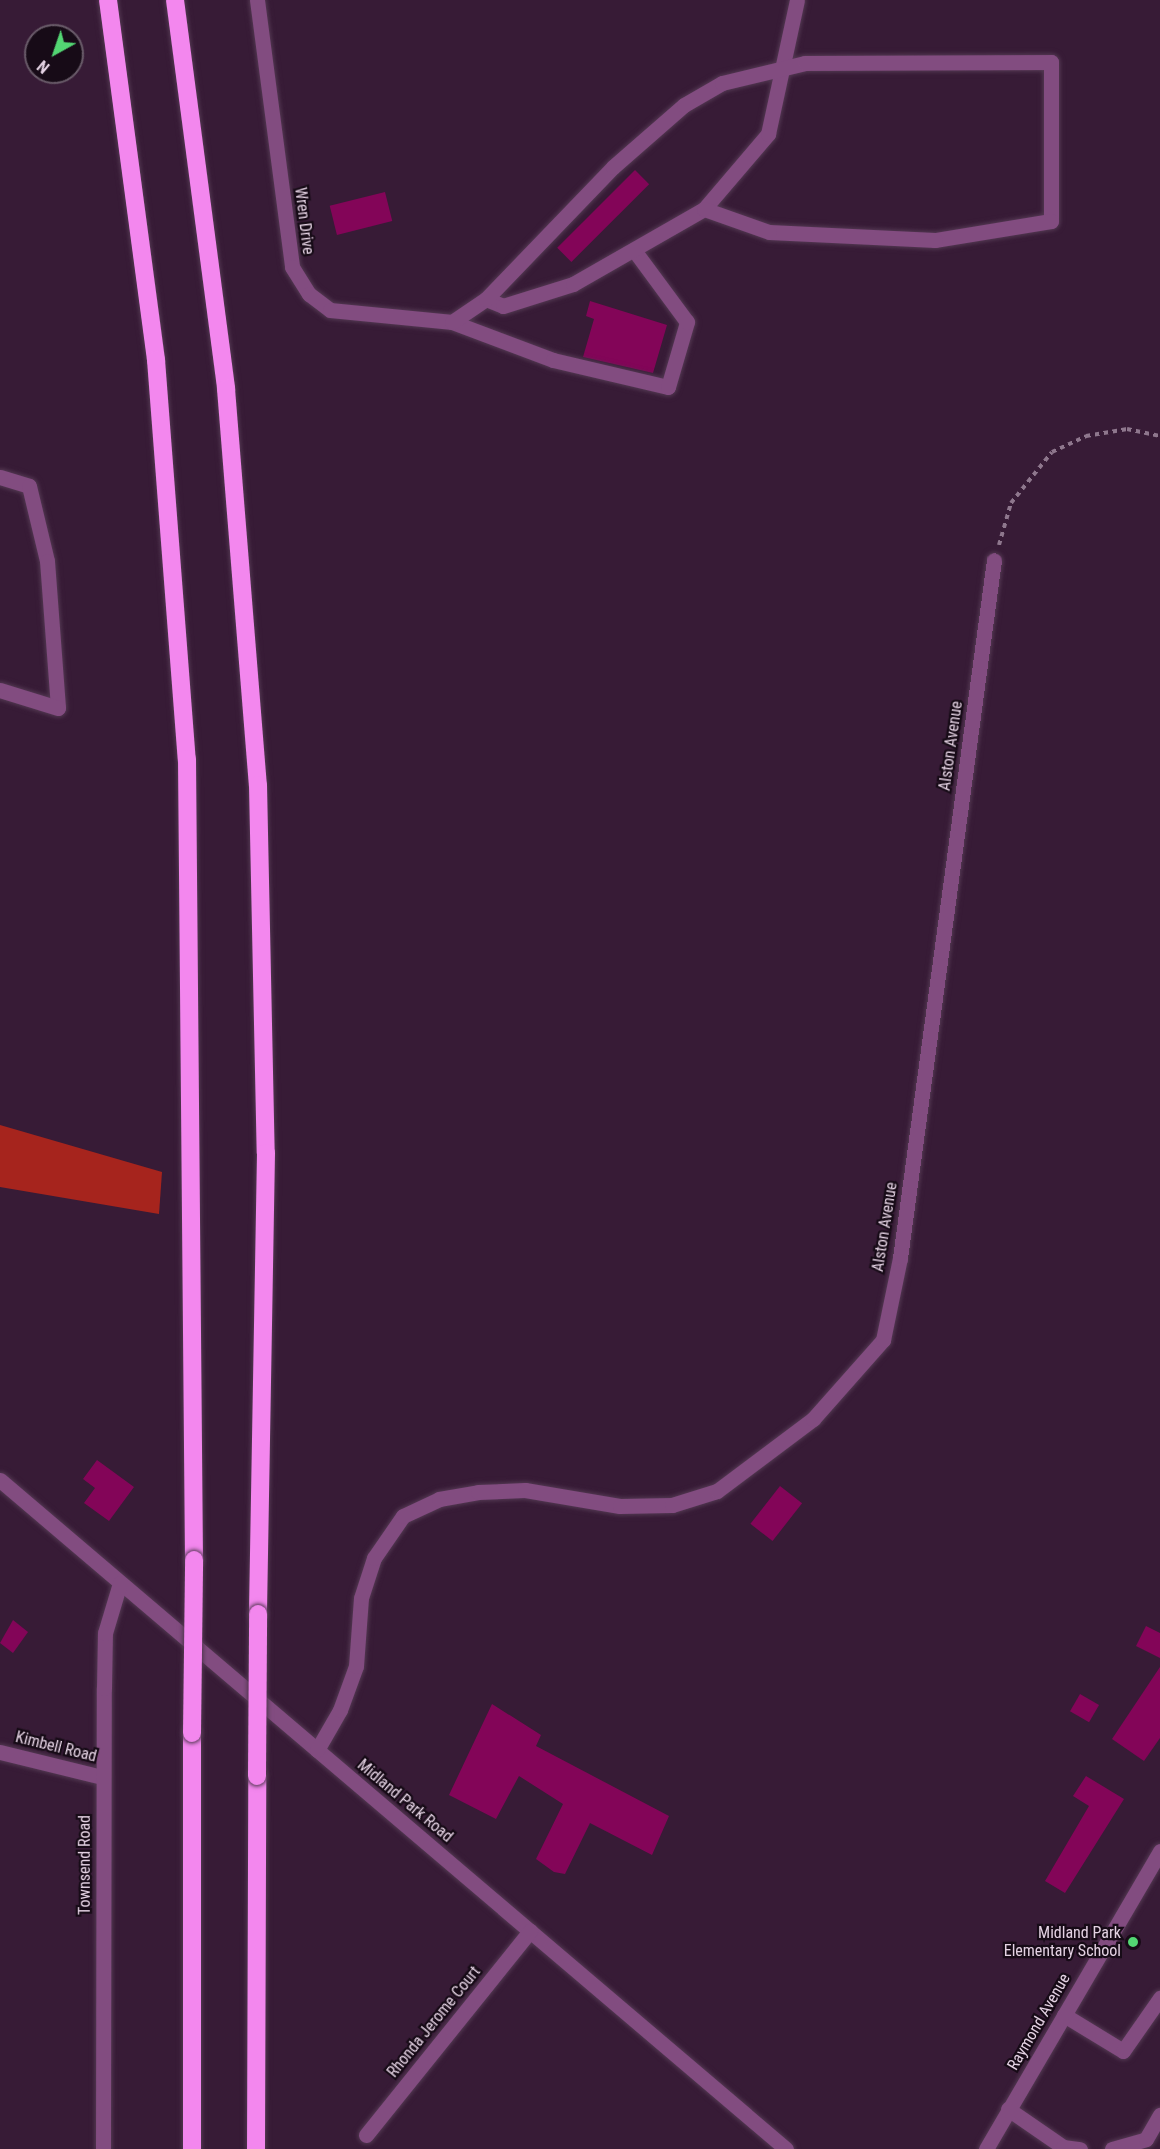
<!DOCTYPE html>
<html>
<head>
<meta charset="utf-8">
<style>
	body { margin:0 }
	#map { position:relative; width:1160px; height:2149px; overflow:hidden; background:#371b36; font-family:"Roboto Condensed",sans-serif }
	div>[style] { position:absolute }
	.forest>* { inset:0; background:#a6241d }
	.building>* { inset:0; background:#830558; transform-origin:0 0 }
	.path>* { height:4px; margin-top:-2px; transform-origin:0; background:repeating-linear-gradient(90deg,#8e778d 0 4.5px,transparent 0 9px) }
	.roads { filter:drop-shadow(0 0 2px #533852) drop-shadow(0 0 2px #533852) }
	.minor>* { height:15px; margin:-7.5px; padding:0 7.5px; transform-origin:7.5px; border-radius:7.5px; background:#824c80 }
	.highway>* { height:18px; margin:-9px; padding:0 9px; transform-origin:9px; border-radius:9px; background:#f387ee }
	.bridges { filter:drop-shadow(0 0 2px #533852) drop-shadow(0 0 2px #533852) }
	.highway-bridge>* { height:18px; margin:-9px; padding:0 9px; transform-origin:9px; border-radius:9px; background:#f387ee }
	.dots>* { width:16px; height:16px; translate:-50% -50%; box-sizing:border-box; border:3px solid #170b17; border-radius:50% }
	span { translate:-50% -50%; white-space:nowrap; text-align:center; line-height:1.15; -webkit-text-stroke:4.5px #170b17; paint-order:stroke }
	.street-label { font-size:16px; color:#e4d2e3 }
	.poi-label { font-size:16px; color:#e4d2e3 }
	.right { translate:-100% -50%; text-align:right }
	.north { position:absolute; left:24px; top:24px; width:60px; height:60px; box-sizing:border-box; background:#170b17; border:2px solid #695b69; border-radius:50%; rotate:220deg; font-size:16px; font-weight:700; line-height:24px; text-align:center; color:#e4d2e3 }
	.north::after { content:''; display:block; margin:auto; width:21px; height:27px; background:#53d673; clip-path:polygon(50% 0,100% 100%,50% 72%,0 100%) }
</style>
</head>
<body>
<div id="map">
	<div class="forest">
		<i style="clip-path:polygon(0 1125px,162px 1172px,159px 1214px,0 1187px)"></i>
	</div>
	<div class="building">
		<i style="left:635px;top:170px;width:20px;height:110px;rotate:45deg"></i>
		<i style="left:385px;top:192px;width:30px;height:57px;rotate:76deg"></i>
		<i style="clip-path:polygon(590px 301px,667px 325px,653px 373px,583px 357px,594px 319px,586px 316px)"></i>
		<i style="clip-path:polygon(97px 1460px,134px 1487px,109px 1521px,84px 1503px,95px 1488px,83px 1479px)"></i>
		<i style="left:780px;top:1486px;width:28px;height:48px;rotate:38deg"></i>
		<i style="clip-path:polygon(13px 1620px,28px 1632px,13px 1653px,0 1643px)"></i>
		<i style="clip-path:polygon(1146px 1626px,1160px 1633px,1160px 1658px,1136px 1646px)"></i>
		<i style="clip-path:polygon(1160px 1667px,1160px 1738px,1144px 1761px,1112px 1739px)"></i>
		<i style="left:1080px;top:1694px;width:22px;height:20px;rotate:30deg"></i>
		<i style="clip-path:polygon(492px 1704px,541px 1735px,536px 1746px,669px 1816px,652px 1855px,590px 1823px,565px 1874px,554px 1872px,536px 1859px,563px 1804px,519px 1776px,496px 1819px,449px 1795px)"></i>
		<i style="clip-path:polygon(1086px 1776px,1124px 1799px,1065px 1893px,1045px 1881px,1089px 1806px,1073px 1796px)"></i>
	</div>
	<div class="path">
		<i style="left:999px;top:545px;width:44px;rotate:-74.1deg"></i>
		<i style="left:1011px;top:503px;width:65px;rotate:-51.2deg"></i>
		<i style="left:1052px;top:452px;width:38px;rotate:-25deg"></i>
		<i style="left:1086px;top:436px;width:42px;rotate:-9.7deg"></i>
		<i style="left:1127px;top:429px;width:34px;rotate:12deg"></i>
	</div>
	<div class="roads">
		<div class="minor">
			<i style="left:257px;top:0;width:269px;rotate:82.5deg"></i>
			<i style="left:292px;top:267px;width:32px;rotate:58deg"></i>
			<i style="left:309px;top:294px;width:26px;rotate:37deg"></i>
			<i style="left:330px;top:310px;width:123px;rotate:5.6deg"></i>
			<i style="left:452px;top:322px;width:108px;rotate:20.6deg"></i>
			<i style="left:553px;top:360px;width:118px;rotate:13.2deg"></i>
			<i style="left:668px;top:387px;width:68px;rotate:-73.7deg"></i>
			<i style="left:687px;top:322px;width:89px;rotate:-126.4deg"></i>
			<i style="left:486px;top:299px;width:18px;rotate:22deg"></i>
			<i style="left:503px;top:306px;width:73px;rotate:-17.4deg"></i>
			<i style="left:573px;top:284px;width:151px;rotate:-29.8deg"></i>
			<i style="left:704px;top:209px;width:99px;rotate:-49.5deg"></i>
			<i style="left:768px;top:134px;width:137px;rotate:-77.8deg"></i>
			<i style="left:452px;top:322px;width:41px;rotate:-34.1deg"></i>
			<i style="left:486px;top:299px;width:183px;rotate:-46.1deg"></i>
			<i style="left:613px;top:167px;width:94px;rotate:-41.1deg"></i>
			<i style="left:684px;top:105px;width:44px;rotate:-30.1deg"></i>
			<i style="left:722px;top:83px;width:85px;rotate:-13.5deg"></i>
			<i style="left:805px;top:63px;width:246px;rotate:-0.2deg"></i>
			<i style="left:1051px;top:62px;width:159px;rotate:90deg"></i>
			<i style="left:1051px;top:221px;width:118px;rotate:170.7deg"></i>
			<i style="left:935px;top:240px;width:166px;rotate:-177.2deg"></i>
			<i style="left:769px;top:232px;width:69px;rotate:-160.5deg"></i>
			<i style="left:0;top:477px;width:30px;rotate:17deg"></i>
			<i style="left:29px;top:486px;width:77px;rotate:76.5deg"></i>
			<i style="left:47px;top:561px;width:147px;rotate:85.7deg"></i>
			<i style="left:58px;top:708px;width:61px;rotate:-162.8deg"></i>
			<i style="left:0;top:1480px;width:1032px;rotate:40.4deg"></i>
			<i style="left:317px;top:1750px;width:46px;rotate:-60.1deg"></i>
			<i style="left:340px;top:1710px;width:47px;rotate:-70deg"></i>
			<i style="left:356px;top:1666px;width:68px;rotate:-85.8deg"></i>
			<i style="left:361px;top:1598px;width:42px;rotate:-72deg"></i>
			<i style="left:374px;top:1558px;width:51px;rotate:-55.4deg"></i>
			<i style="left:403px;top:1516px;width:40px;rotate:-25deg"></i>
			<i style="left:439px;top:1499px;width:40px;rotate:-10deg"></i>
			<i style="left:478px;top:1492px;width:47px;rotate:-2.4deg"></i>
			<i style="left:525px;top:1490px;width:96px;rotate:9.6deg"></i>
			<i style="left:620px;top:1506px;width:52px;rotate:-1.1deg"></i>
			<i style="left:672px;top:1505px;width:47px;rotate:-17.3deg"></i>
			<i style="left:717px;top:1491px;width:120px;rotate:-36.9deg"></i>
			<i style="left:813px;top:1419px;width:106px;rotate:-48.5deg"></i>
			<i style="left:883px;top:1340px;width:84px;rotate:-78.3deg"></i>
			<i style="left:900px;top:1258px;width:704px;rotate:-82.33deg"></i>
			<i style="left:0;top:1752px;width:105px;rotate:13.8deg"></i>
			<i style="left:1064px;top:2015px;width:69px;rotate:31.4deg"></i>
			<i style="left:1123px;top:2051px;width:65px;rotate:-55.1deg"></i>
			<i style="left:1008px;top:2109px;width:67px;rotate:34.6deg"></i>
			<i style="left:1063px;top:2147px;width:17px;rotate:7deg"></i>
			<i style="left:366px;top:2135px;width:262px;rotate:-51.2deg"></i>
			<i style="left:103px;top:2149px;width:461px;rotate:-89.9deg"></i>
			<i style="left:104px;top:1688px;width:55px;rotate:-89deg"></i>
			<i style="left:105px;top:1633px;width:52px;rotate:-73.3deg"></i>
			<i style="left:986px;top:2149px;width:345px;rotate:-59.7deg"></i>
			<i style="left:1112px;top:2149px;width:35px;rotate:-16deg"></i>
			<i style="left:1146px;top:2139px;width:28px;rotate:-60deg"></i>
		</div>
		<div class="highway">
			<i style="left:108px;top:0;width:363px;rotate:82.4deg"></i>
			<i style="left:156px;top:360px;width:400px;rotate:85.6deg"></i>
			<i style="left:187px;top:759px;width:801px;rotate:89.5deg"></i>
			<i style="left:175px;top:0;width:392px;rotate:82.5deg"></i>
			<i style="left:226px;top:389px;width:397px;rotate:85.4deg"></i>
			<i style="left:258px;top:785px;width:368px;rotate:88.8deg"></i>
			<i style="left:266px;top:1153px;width:461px;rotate:91deg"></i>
			<i style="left:192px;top:2149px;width:416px;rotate:-90deg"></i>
			<i style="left:256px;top:2149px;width:373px;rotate:-89.8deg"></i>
		</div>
	</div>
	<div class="bridges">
		<div class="highway-bridge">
			<i style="left:192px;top:1733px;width:173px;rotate:-89.3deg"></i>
			<i style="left:257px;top:1776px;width:162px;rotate:-89.6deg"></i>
		</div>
	</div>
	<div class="dots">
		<i style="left:1133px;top:1942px;background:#53d673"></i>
	</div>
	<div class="street-label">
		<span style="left:304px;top:221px;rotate:83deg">Wren Drive</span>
		<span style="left:951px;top:746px;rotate:-82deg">Alston Avenue</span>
		<span style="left:885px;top:1227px;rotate:-81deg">Alston Avenue</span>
		<span style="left:56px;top:1747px;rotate:14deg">Kimbell Road</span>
		<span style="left:405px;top:1801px;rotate:40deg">Midland Park Road</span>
		<span style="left:85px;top:1865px;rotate:-90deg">Townsend Road</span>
		<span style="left:434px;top:2022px;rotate:-51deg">Rhonda Jerome Court</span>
		<span style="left:1039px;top:2022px;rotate:-60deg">Raymond Avenue</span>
	</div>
	<div class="poi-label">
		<span class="right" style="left:1121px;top:1942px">Midland Park<br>Elementary School</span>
	</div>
	<div class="north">N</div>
</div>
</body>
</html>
